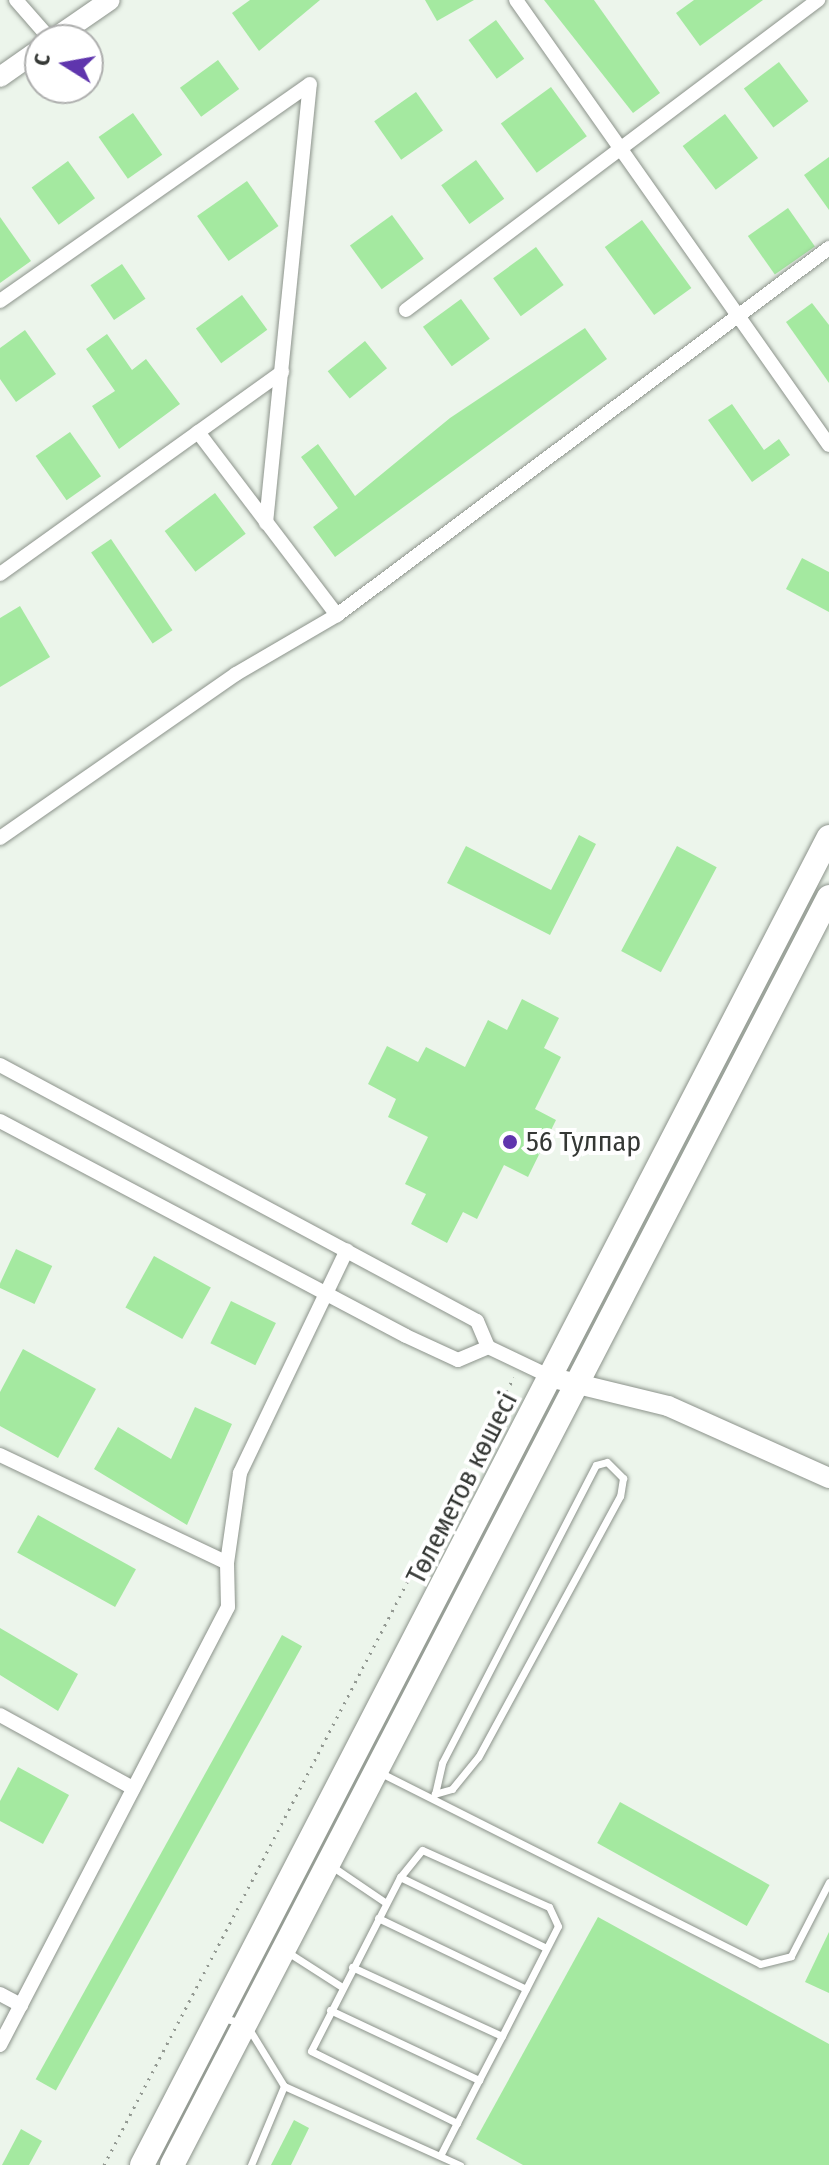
<!DOCTYPE html>
<html>
<head>
<meta charset="utf-8">
<style>
	body { margin:0 }
	#map { position:relative; width:829px; height:2165px; overflow:hidden; background:#ecf5eb; font-family:"Fira Sans Condensed",sans-serif }
	div>[style] { position:absolute }
	.building>* { inset:0; background:#a4e9a0; transform-origin:0 0 }
	.path>* { height:3px; margin-top:-1.5px; transform-origin:0; background:repeating-linear-gradient(90deg,#939992 0 2px,transparent 0 8px) }
	.roads { filter:drop-shadow(0 0 2px #8c938b) drop-shadow(0 0 2px #8c938b) }
	.lane>* { height:7px; margin:-3.5px; padding:0 3.5px; transform-origin:3.5px; border-radius:3.5px; background:#fff }
	.street>* { height:14px; margin:-7px; padding:0 7px; transform-origin:7px; border-radius:7px; background:#fff }
	.secondary>* { height:20px; margin:-10px; padding:0 10px; transform-origin:10px; border-radius:10px; background:#fff }
	.primary>* { height:24px; margin:-12px; padding:0 12px; transform-origin:12px; border-radius:12px; background:#fff }
	.dots>* { width:22px; height:22px; translate:-50% -50%; box-sizing:border-box; border:4px solid #fff; border-radius:50% }
	span { translate:-50% -50%; white-space:nowrap; text-align:center; line-height:1.15; -webkit-text-stroke:8px #fff; paint-order:stroke }
	.poi-label { font-size:28px; color:#353835 }
	.left { translate:0 -50%; text-align:left }
	.street-label { font-size:28px; color:#353835 }
	.north { position:absolute; left:24px; top:24px; width:80px; height:80px; box-sizing:border-box; background:#fff; border:2px solid #aeafae; border-radius:50%; rotate:281deg; font-size:22px; font-weight:700; line-height:32px; text-align:center; color:#353835 }
	.north::after { content:''; display:block; margin:auto; width:28px; height:36px; background:#5f35ad; clip-path:polygon(50% 0,100% 100%,50% 72%,0 100%) }
</style>
</head>
<body>
<div id="map">
	<div class="building">
		<i style="clip-path:polygon(250px 0,320px 0,259px 51px,232px 13px)"></i>
		<i style="clip-path:polygon(425px 0,474px 0,437px 21px)"></i>
		<i style="clip-path:polygon(544px 0,594px 0,660px 93px,633px 113px)"></i>
		<i style="clip-path:polygon(694px 0,763px 0,700px 46px,676px 13px)"></i>
		<i style="left:496px;top:20px;width:48px;height:34px;rotate:54deg"></i>
		<i style="left:218px;top:60px;width:36px;height:47px;rotate:54deg"></i>
		<i style="left:779px;top:62px;width:49px;height:44px;rotate:53deg"></i>
		<i style="left:551px;top:87px;width:61px;height:62px;rotate:54deg"></i>
		<i style="left:416px;top:92px;width:47px;height:51px;rotate:55deg"></i>
		<i style="left:133px;top:113px;width:51px;height:42px;rotate:55deg"></i>
		<i style="left:725px;top:114px;width:55px;height:53px;rotate:53deg"></i>
		<i style="clip-path:polygon(829px 157px,829px 210px,804px 175px)"></i>
		<i style="left:476px;top:160px;width:48px;height:43px;rotate:54deg"></i>
		<i style="left:68px;top:161px;width:46px;height:45px;rotate:54deg"></i>
		<i style="left:247px;top:181px;width:55px;height:61px;rotate:55deg"></i>
		<i style="left:788px;top:208px;width:47px;height:49px;rotate:55deg"></i>
		<i style="left:392px;top:215px;width:54px;height:52px;rotate:54deg"></i>
		<i style="clip-path:polygon(0 217px,31px 261px,0 283px)"></i>
		<i style="left:642px;top:220px;width:84px;height:46px;rotate:54deg"></i>
		<i style="left:536px;top:247px;width:47px;height:53px;rotate:54deg"></i>
		<i style="left:122px;top:264px;width:42px;height:38px;rotate:56deg"></i>
		<i style="left:242px;top:295px;width:43px;height:57px;rotate:54deg"></i>
		<i style="left:461px;top:299px;width:49px;height:47px;rotate:54deg"></i>
		<i style="clip-path:polygon(812px 303px,829px 325px,829px 383px,786px 322px)"></i>
		<i style="clip-path:polygon(585px 328px,607px 359px,335px 557px,313px 527px,338px 508px,301px 457px,318px 444px,355px 496px,450px 418px)"></i>
		<i style="clip-path:polygon(25px 330px,56px 374px,16px 402px,0 379px,0 348px)"></i>
		<i style="clip-path:polygon(107px 334px,132px 370px,146px 359px,180px 404px,119px 449px,92px 406px,115px 391px,86px 349px)"></i>
		<i style="left:365px;top:341px;width:35px;height:48px;rotate:51deg"></i>
		<i style="clip-path:polygon(732px 404px,764px 450px,779px 439px,790px 455px,752px 482px,708px 420px)"></i>
		<i style="left:70px;top:432px;width:54px;height:42px;rotate:55deg"></i>
		<i style="left:215px;top:493px;width:51px;height:63px;rotate:53deg"></i>
		<i style="left:111px;top:539px;width:110px;height:24px;rotate:56deg"></i>
		<i style="clip-path:polygon(802px 558px,829px 572px,829px 612px,786px 589px)"></i>
		<i style="clip-path:polygon(20px 606px,50px 657px,0 687px,0 618px)"></i>
		<i style="clip-path:polygon(579px 835px,596px 844px,550px 935px,447px 883px,466px 846px,551px 890px)"></i>
		<i style="left:677px;top:846px;width:45px;height:119px;rotate:28deg"></i>
		<i style="clip-path:polygon(522px 999px,559px 1018px,544px 1048px,561px 1057px,535px 1109px,556px 1120px,528px 1177px,504px 1165px,477px 1219px,463px 1212px,447px 1243px,411px 1224px,426px 1194px,405px 1184px,428px 1137px,388px 1117px,396px 1099px,368px 1084px,387px 1046px,418px 1062px,426px 1047px,465px 1067px,488px 1020px,507px 1030px)"></i>
		<i style="left:16px;top:1249px;width:40px;height:42px;rotate:25deg"></i>
		<i style="left:154px;top:1256px;width:65px;height:59px;rotate:29deg"></i>
		<i style="left:231px;top:1301px;width:50px;height:47px;rotate:26deg"></i>
		<i style="clip-path:polygon(23px 1349px,96px 1389px,58px 1458px,0 1426px,0 1392px)"></i>
		<i style="clip-path:polygon(195px 1407px,232px 1424px,187px 1525px,94px 1469px,118px 1427px,171px 1459px)"></i>
		<i style="left:38px;top:1515px;width:112px;height:43px;rotate:29deg"></i>
		<i style="clip-path:polygon(0 1628px,78px 1674px,58px 1711px,0 1675px)"></i>
		<i style="left:282px;top:1635px;width:23px;height:508px;rotate:29deg"></i>
		<i style="clip-path:polygon(18px 1767px,69px 1795px,43px 1844px,0 1821px,0 1801px)"></i>
		<i style="left:620px;top:1802px;width:171px;height:47px;rotate:29deg"></i>
		<i style="clip-path:polygon(598px 1917px,829px 2044px,829px 2165px,523px 2165px,476px 2139px)"></i>
		<i style="clip-path:polygon(829px 1932px,829px 1993px,805px 1982px)"></i>
		<i style="clip-path:polygon(294px 2120px,309px 2128px,291px 2165px,271px 2165px)"></i>
		<i style="clip-path:polygon(21px 2129px,42px 2141px,29px 2165px,2px 2165px)"></i>
	</div>
	<div class="path">
		<i style="left:104px;top:2165px;width:888px;rotate:-62.51deg"></i>
	</div>
	<div class="roads">
		<div class="lane">
			<i style="left:607px;top:1462px;width:23px;rotate:45deg"></i>
			<i style="left:623px;top:1478px;width:18px;rotate:99deg"></i>
			<i style="left:620px;top:1496px;width:297px;rotate:118.5deg"></i>
			<i style="left:478px;top:1757px;width:41px;rotate:129.1deg"></i>
			<i style="left:452px;top:1789px;width:18px;rotate:164deg"></i>
			<i style="left:435px;top:1794px;width:32px;rotate:-77deg"></i>
			<i style="left:442px;top:1763px;width:335px;rotate:-62.7deg"></i>
			<i style="left:596px;top:1465px;width:11px;rotate:-15deg"></i>
			<i style="left:381px;top:1773px;width:424px;rotate:26.7deg"></i>
			<i style="left:760px;top:1964px;width:32px;rotate:-14deg"></i>
			<i style="left:791px;top:1956px;width:83px;rotate:-62.8deg"></i>
			<i style="left:333px;top:1867px;width:64px;rotate:34.2deg"></i>
			<i style="left:400px;top:1877px;width:162px;rotate:25.9deg"></i>
			<i style="left:378px;top:1918px;width:164px;rotate:25.6deg"></i>
			<i style="left:289px;top:1953px;width:63px;rotate:32.7deg"></i>
			<i style="left:352px;top:1967px;width:165px;rotate:24.7deg"></i>
			<i style="left:330px;top:2010px;width:165px;rotate:25.2deg"></i>
			<i style="left:223px;top:2018px;width:24px;rotate:15deg"></i>
			<i style="left:246px;top:2024px;width:73px;rotate:58.5deg"></i>
			<i style="left:284px;top:2086px;width:86px;rotate:112.7deg"></i>
			<i style="left:284px;top:2086px;width:193px;rotate:24.2deg"></i>
			<i style="left:441px;top:2154px;width:35px;rotate:-63deg"></i>
			<i style="left:457px;top:2123px;width:48px;rotate:-62.9deg"></i>
			<i style="left:479px;top:2080px;width:50px;rotate:-62.4deg"></i>
			<i style="left:502px;top:2036px;width:123px;rotate:-63deg"></i>
			<i style="left:558px;top:1926px;width:21px;rotate:-115deg"></i>
			<i style="left:549px;top:1907px;width:139px;rotate:-155.8deg"></i>
			<i style="left:422px;top:1850px;width:35px;rotate:129deg"></i>
			<i style="left:400px;top:1877px;width:195px;rotate:117.1deg"></i>
			<i style="left:311px;top:2051px;width:163px;rotate:26.3deg"></i>
		</div>
		<div class="street">
			<i style="left:16px;top:0;width:53px;rotate:48.8deg"></i>
			<i style="left:516px;top:0;width:544px;rotate:54.88deg"></i>
			<i style="left:0;top:301px;width:378px;rotate:-35deg"></i>
			<i style="left:406px;top:310px;width:516px;rotate:-36.96deg"></i>
			<i style="left:198px;top:432px;width:230px;rotate:52.8deg"></i>
			<i style="left:266px;top:523px;width:441px;rotate:-84.3deg"></i>
			<i style="left:0;top:574px;width:347px;rotate:-35.6deg"></i>
			<i style="left:0;top:838px;width:287px;rotate:-34.8deg"></i>
			<i style="left:236px;top:674px;width:117px;rotate:-30.3deg"></i>
			<i style="left:337px;top:615px;width:614px;rotate:-36.72deg"></i>
			<i style="left:0;top:1065px;width:541px;rotate:28.22deg"></i>
			<i style="left:477px;top:1321px;width:28px;rotate:67deg"></i>
			<i style="left:488px;top:1347px;width:72px;rotate:25.5deg"></i>
			<i style="left:0;top:1121px;width:459px;rotate:27.9deg"></i>
			<i style="left:406px;top:1336px;width:57px;rotate:24.8deg"></i>
			<i style="left:458px;top:1360px;width:33px;rotate:-23deg"></i>
			<i style="left:0;top:1455px;width:251px;rotate:25.4deg"></i>
			<i style="left:227px;top:1563px;width:91px;rotate:-81.8deg"></i>
			<i style="left:240px;top:1473px;width:247px;rotate:-64.4deg"></i>
			<i style="left:0;top:1715px;width:152px;rotate:28.8deg"></i>
			<i style="left:0;top:1994px;width:24px;rotate:28deg"></i>
			<i style="left:0;top:2045px;width:494px;rotate:-62.5deg"></i>
			<i style="left:228px;top:1607px;width:44px;rotate:-91.3deg"></i>
		</div>
		<div class="secondary">
			<i style="left:52px;top:40px;width:70px;rotate:-34.6deg"></i>
			<i style="left:0;top:77px;width:49px;rotate:-35deg"></i>
			<i style="left:553px;top:1378px;width:118px;rotate:13.7deg"></i>
			<i style="left:668px;top:1406px;width:176px;rotate:24.1deg"></i>
		</div>
		<div class="primary">
			<i style="left:142px;top:2165px;width:1495px;rotate:-62.65deg"></i>
			<i style="left:172px;top:2165px;width:1428px;rotate:-62.61deg"></i>
		</div>
	</div>
	<div class="dots">
		<i style="left:510px;top:1142px;background:#5f35ad"></i>
	</div>
	<div class="poi-label">
		<span class="left" style="left:526px;top:1142px">56 Тулпар</span>
	</div>
	<div class="street-label">
		<span style="left:462px;top:1488px;rotate:-63deg">Төлеметов көшесі</span>
	</div>
	<div class="north">С</div>
</div>
</body>
</html>
